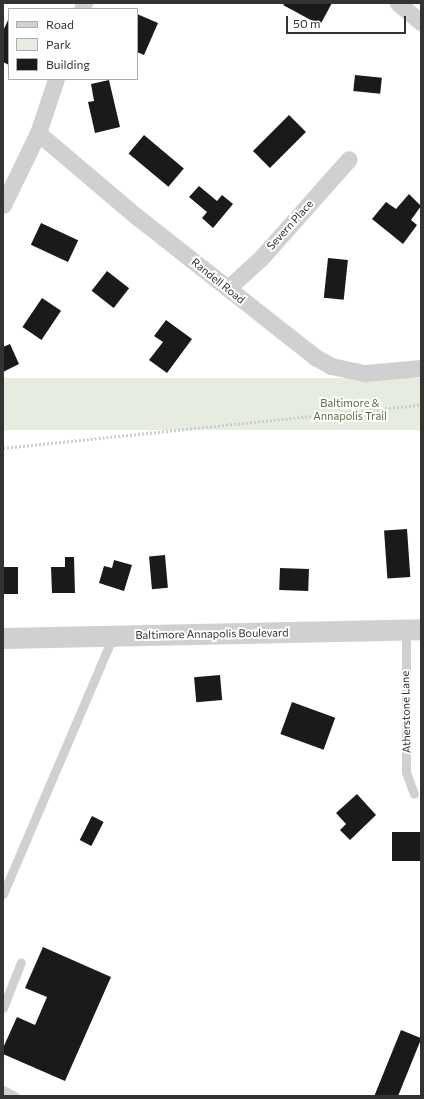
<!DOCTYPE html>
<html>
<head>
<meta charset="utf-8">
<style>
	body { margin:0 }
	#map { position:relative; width:424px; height:1099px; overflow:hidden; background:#fff; font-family:Commissioner,sans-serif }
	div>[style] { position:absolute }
	.green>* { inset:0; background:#e6ecdf; transform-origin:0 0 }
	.building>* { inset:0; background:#1a1a1a; transform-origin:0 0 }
	.path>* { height:2.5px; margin-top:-1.25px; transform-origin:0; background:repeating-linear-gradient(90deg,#cdcdcd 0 2px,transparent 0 4px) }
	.service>* { height:9px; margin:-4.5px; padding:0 4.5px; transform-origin:4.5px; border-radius:4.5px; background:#d0d0d0 }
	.minor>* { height:17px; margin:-8.5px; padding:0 8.5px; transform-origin:8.5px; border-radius:8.5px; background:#d0d0d0 }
	.tertiary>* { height:21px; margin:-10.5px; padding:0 10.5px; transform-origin:10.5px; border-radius:10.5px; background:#d0d0d0 }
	span { translate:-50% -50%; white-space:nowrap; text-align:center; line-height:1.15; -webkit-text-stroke:4px #fff; paint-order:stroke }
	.street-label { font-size:11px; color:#333 }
	.park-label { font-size:11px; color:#56703f }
	.frame { position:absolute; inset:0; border:4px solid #333; pointer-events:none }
	.legend { position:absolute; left:8px; top:8px; width:130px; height:72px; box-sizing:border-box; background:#fff; border:1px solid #adadad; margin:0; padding:5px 7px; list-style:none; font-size:12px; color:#333 }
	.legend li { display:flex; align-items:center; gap:8px; height:20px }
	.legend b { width:20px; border:1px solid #adadad }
	.scale { position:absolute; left:286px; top:16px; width:120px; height:18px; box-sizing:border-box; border:2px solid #333; border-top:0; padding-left:5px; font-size:12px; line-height:14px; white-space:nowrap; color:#333; -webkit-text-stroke:3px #fff; paint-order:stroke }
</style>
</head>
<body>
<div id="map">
	<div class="green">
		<i style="left:421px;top:378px;width:52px;height:420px;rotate:90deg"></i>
	</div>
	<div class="building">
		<i style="clip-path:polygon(285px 3px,332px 3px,320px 25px,283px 5px)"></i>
		<i style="clip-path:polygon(137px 14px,158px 23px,144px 55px,137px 52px)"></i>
		<i style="clip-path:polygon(9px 18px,9px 65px,3px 62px,3px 31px)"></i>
		<i style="left:355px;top:75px;width:27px;height:16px;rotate:6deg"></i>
		<i style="clip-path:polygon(109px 80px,120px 127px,95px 133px,88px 102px,94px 101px,91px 84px)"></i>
		<i style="left:289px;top:115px;width:24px;height:51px;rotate:45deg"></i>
		<i style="left:144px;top:135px;width:52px;height:24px;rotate:40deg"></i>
		<i style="clip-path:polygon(199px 186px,217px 201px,222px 195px,233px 204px,213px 228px,202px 218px,207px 212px,189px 197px)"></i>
		<i style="clip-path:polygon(409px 194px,421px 206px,411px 220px,417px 225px,403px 244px,372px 219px,386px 202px,396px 209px)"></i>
		<i style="left:41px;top:223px;width:41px;height:24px;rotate:25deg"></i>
		<i style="left:328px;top:258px;width:20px;height:40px;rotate:6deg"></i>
		<i style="left:107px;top:271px;width:28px;height:25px;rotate:38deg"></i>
		<i style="left:42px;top:298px;width:23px;height:35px;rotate:34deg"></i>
		<i style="clip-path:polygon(166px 320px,192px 339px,167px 373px,149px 360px,163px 342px,154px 336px)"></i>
		<i style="clip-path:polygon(10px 344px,19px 364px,3px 372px,3px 347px)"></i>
		<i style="left:407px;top:529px;width:48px;height:23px;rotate:86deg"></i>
		<i style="left:165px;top:555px;width:33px;height:16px;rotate:85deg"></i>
		<i style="clip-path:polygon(65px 557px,74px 557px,75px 593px,52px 593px,51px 567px,65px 567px)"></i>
		<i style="clip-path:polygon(114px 560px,132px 565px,124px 591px,99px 583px,104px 566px,112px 568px)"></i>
		<i style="left:3px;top:567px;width:15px;height:27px"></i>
		<i style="left:280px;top:568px;width:29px;height:22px;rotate:2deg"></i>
		<i style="left:220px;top:675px;width:25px;height:26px;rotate:85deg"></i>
		<i style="left:292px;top:702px;width:46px;height:34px;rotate:20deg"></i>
		<i style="clip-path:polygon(357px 794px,376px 815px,350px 840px,340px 830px,346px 824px,336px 813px)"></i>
		<i style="left:92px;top:816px;width:13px;height:27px;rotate:27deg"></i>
		<i style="left:392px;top:832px;width:29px;height:29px"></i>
		<i style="clip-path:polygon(43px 947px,111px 977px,65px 1081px,3px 1054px,3px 1048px,17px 1017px,35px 1025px,47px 997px,25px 988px)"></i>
		<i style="left:401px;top:1030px;width:22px;height:71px;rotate:22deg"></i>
	</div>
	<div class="path">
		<i style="left:3px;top:448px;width:420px;rotate:-5.9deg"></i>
	</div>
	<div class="service">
		<i style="left:406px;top:629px;width:143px;rotate:90deg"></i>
		<i style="left:406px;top:772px;width:23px;rotate:70deg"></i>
		<i style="left:3px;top:894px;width:280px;rotate:-66.9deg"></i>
		<i style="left:3px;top:1008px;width:49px;rotate:-68.6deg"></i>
		<i style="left:3px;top:1090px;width:13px;rotate:27deg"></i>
	</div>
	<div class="minor">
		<i style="left:398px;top:3px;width:30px;rotate:40deg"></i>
		<i style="left:82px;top:9px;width:6px;rotate:-72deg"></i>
		<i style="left:38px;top:133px;width:128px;rotate:40.3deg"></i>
		<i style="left:136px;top:216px;width:228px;rotate:38.2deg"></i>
		<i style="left:315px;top:357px;width:18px;rotate:29deg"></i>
		<i style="left:331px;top:366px;width:35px;rotate:12deg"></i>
		<i style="left:365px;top:373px;width:56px;rotate:-5.1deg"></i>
		<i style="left:3px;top:205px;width:80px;rotate:-64.1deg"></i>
		<i style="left:38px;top:133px;width:57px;rotate:-71.6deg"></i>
		<i style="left:228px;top:288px;width:45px;rotate:-42.3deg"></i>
		<i style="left:261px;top:258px;width:132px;rotate:-48.4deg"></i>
	</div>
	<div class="tertiary">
		<i style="left:3px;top:638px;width:418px;rotate:-1.2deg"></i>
	</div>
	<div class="street-label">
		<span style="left:290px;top:225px;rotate:-48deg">Severn Place</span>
		<span style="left:218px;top:281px;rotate:39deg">Randell Road</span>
		<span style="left:212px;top:634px;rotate:-1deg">Baltimore Annapolis Boulevard</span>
		<span style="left:406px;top:712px;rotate:-91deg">Atherstone Lane</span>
	</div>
	<div class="park-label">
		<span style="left:350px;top:410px">Baltimore &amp;<br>Annapolis Trail</span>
	</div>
	<div class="frame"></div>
	<ul class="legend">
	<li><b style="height:5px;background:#d0d0d0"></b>Road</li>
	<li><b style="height:11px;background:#e6ecdf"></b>Park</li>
	<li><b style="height:11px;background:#1a1a1a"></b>Building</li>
	</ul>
	<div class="scale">50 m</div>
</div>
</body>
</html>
